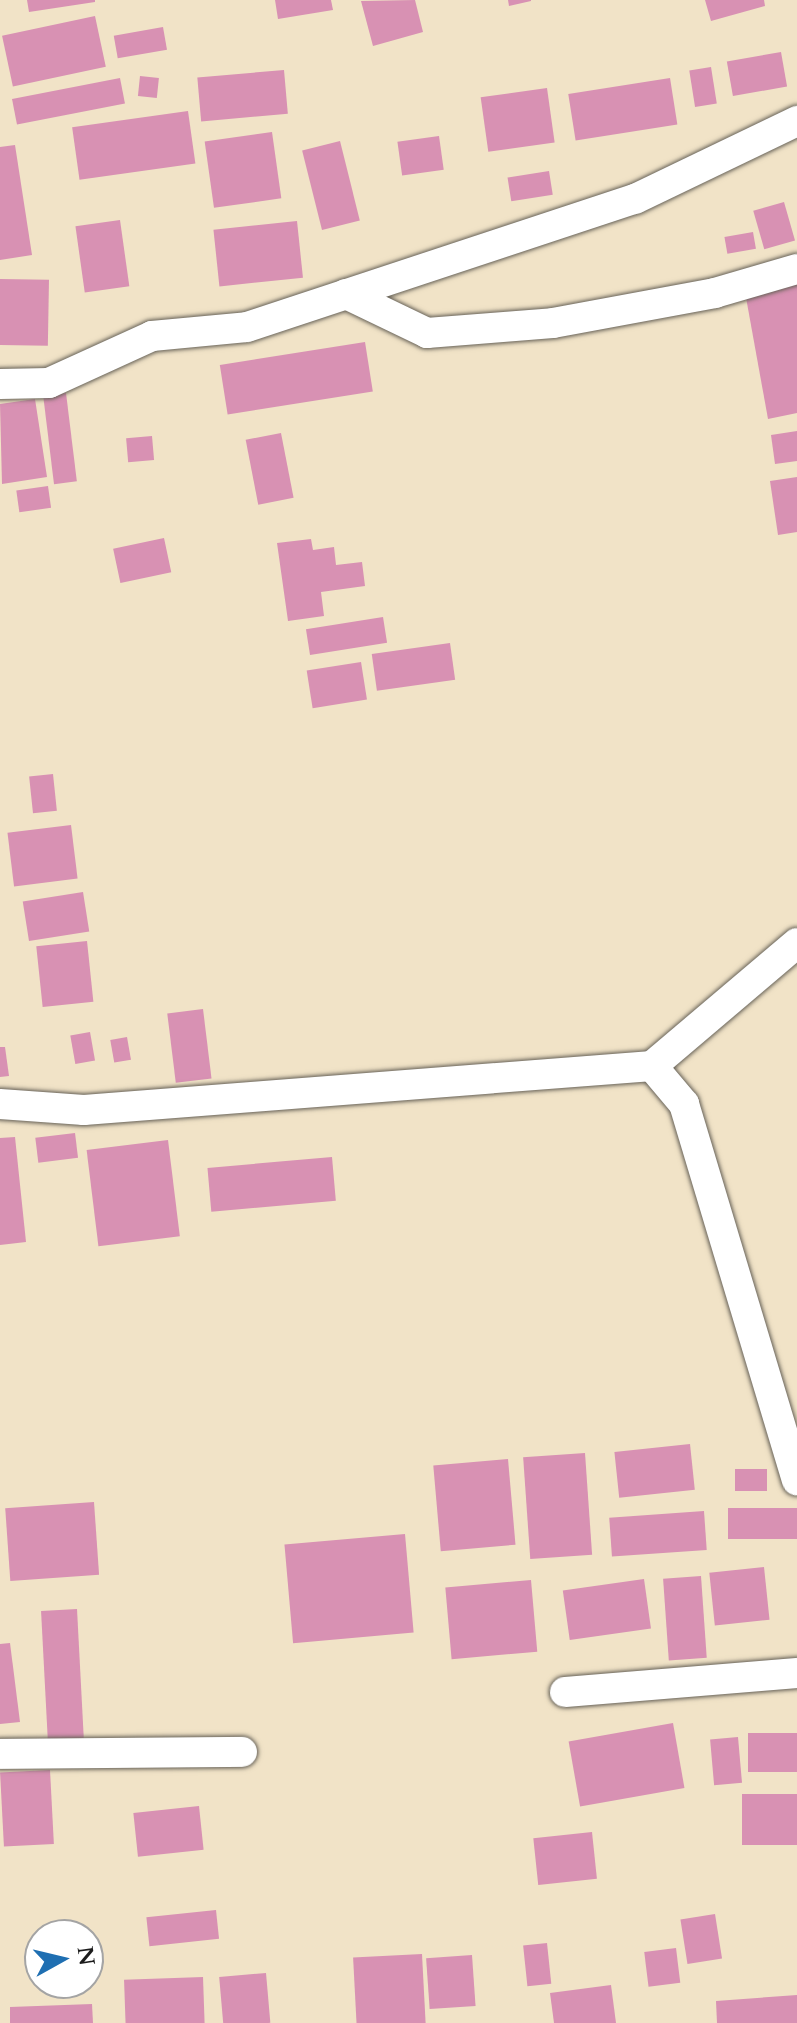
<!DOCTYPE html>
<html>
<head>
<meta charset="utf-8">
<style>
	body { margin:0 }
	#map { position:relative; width:797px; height:2023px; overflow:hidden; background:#f1e3c7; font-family:Cardo,serif }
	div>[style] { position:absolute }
	.building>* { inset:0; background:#d891b3; transform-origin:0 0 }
	.roads { filter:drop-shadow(0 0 2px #676258) drop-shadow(0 0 2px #676258) }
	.minor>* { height:30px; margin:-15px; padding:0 15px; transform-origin:15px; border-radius:15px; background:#fff }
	span { translate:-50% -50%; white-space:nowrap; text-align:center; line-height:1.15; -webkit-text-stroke:6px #fff; paint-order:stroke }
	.north { position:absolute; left:24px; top:1919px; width:80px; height:80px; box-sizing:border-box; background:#fff; border:2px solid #a4a4a4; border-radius:50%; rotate:82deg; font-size:22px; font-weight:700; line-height:32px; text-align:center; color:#1c1c1c }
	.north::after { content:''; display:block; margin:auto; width:28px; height:36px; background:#1f6fb2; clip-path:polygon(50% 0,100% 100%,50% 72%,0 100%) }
</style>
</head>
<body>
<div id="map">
	<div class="building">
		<i style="clip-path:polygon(27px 0,95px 0,95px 2px,29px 12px)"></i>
		<i style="clip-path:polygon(275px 0,331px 0,333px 10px,278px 19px)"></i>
		<i style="clip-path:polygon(415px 0,423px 32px,373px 46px,361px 1px)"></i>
		<i style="clip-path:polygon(508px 0,531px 0,531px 1px,509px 6px)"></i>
		<i style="clip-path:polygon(705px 0,764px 0,765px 6px,711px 21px)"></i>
		<i style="left:95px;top:16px;width:52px;height:95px;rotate:78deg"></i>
		<i style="left:163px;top:27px;width:23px;height:50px;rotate:80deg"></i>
		<i style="left:781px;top:52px;width:35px;height:55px;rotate:80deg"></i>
		<i style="left:711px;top:67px;width:37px;height:22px;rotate:81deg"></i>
		<i style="left:284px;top:70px;width:44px;height:87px;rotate:85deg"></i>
		<i style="left:140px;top:76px;width:19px;height:20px;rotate:6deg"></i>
		<i style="left:120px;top:78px;width:26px;height:110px;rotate:79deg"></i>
		<i style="left:670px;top:78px;width:47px;height:103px;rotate:81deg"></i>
		<i style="left:547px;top:88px;width:55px;height:67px;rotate:82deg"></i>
		<i style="left:188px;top:111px;width:53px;height:117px;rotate:82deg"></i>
		<i style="left:272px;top:132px;width:67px;height:68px;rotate:82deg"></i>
		<i style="left:439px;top:136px;width:34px;height:42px;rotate:82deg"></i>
		<i style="left:340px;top:141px;width:82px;height:39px;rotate:76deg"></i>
		<i style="clip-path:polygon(15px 145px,32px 255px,0 260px,0 147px)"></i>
		<i style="left:549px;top:171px;width:24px;height:42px;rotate:81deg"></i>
		<i style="left:784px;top:202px;width:40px;height:32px;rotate:74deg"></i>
		<i style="left:120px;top:220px;width:67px;height:45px;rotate:82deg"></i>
		<i style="left:297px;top:221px;width:57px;height:84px;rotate:84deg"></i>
		<i style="left:753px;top:232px;width:17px;height:29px;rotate:80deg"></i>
		<i style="left:0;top:279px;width:49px;height:66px;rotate:1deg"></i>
		<i style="clip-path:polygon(797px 283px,797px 413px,768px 419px,745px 292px)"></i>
		<i style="left:365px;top:342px;width:50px;height:147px;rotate:81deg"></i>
		<i style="left:66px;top:393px;width:89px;height:23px;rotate:83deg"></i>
		<i style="clip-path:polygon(35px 399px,47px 477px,2px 484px,0 404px)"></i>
		<i style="clip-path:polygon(797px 431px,797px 461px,775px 464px,771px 435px)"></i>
		<i style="left:281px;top:433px;width:66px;height:36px;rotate:79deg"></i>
		<i style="left:152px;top:436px;width:24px;height:26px;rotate:85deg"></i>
		<i style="clip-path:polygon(797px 477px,797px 532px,778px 535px,770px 481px)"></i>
		<i style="left:48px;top:486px;width:22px;height:32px;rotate:82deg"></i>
		<i style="left:164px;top:538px;width:35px;height:52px;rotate:78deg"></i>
		<i style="clip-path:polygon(311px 539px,313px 550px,334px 547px,336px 565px,362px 562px,365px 586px,321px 592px,324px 616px,288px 621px,277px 543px)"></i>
		<i style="left:383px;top:617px;width:26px;height:78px;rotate:81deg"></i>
		<i style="left:450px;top:643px;width:37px;height:79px;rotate:82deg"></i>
		<i style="left:361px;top:662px;width:38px;height:55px;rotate:81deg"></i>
		<i style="left:53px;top:774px;width:37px;height:24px;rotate:84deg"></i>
		<i style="left:71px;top:825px;width:54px;height:64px;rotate:83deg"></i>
		<i style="left:83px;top:892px;width:40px;height:61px;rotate:81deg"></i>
		<i style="left:87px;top:941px;width:61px;height:51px;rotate:84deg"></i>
		<i style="left:203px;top:1009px;width:70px;height:36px;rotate:83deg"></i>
		<i style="left:90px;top:1032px;width:29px;height:20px;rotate:80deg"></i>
		<i style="left:127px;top:1037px;width:23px;height:17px;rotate:80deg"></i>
		<i style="clip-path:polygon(0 1047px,5px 1047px,9px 1076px,0 1077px)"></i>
		<i style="left:75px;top:1133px;width:25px;height:40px;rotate:83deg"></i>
		<i style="clip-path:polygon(15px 1137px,26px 1242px,0 1245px,0 1138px)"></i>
		<i style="left:168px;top:1140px;width:97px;height:82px;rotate:83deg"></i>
		<i style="left:332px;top:1157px;width:44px;height:125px;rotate:85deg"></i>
		<i style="left:690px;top:1444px;width:46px;height:76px;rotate:84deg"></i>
		<i style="left:585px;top:1453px;width:102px;height:62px;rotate:86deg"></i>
		<i style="left:508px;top:1459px;width:86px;height:75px;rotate:85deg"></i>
		<i style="left:767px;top:1469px;width:22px;height:32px;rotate:90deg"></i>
		<i style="left:94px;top:1502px;width:73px;height:89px;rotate:86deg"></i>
		<i style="left:797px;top:1508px;width:31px;height:69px;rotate:90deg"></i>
		<i style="left:704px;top:1511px;width:39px;height:95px;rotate:86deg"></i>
		<i style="left:405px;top:1534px;width:99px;height:121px;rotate:85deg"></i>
		<i style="left:764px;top:1567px;width:53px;height:55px;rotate:84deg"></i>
		<i style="left:701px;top:1576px;width:82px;height:38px;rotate:86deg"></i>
		<i style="left:644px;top:1579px;width:50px;height:82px;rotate:82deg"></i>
		<i style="left:531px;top:1580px;width:72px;height:86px;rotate:85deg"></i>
		<i style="left:77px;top:1609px;width:129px;height:36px;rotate:87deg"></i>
		<i style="clip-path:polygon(10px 1643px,20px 1722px,0 1724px,0 1644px)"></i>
		<i style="left:673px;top:1723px;width:66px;height:106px;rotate:80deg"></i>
		<i style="left:797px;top:1733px;width:39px;height:49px;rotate:90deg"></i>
		<i style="left:738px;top:1737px;width:46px;height:28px;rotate:85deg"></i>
		<i style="left:50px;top:1770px;width:74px;height:50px;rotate:87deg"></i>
		<i style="left:797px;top:1794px;width:51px;height:55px;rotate:90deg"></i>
		<i style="left:199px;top:1806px;width:44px;height:66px;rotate:84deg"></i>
		<i style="left:592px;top:1832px;width:47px;height:59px;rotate:84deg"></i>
		<i style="left:216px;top:1910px;width:29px;height:70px;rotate:84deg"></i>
		<i style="left:715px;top:1914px;width:45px;height:35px;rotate:81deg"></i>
		<i style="left:547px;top:1943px;width:41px;height:24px;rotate:84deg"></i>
		<i style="left:676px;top:1948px;width:35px;height:32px;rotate:83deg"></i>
		<i style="left:422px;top:1954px;width:69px;height:69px;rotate:87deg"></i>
		<i style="left:472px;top:1955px;width:51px;height:46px;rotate:86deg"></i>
		<i style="left:266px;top:1973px;width:50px;height:47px;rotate:85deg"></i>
		<i style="left:203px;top:1977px;width:46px;height:79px;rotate:88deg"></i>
		<i style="clip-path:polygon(611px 1985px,616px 2023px,554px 2023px,550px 1993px)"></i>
		<i style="clip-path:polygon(797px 1995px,797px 2023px,717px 2023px,716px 2001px)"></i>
		<i style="clip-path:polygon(92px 2004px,93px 2023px,10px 2023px,10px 2007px)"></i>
	</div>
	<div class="roads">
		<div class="minor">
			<i style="left:346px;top:294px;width:90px;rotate:25.7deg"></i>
			<i style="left:427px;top:333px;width:126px;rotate:-4.5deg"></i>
			<i style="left:553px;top:323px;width:165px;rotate:-10.5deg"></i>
			<i style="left:715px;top:293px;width:85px;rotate:-16.3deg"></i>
			<i style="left:0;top:384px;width:49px;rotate:-1.2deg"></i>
			<i style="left:49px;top:383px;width:113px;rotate:-24.5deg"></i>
			<i style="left:152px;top:336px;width:95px;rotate:-5.4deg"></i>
			<i style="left:247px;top:327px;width:409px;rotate:-18.3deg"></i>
			<i style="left:635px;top:199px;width:180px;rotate:-25.7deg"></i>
			<i style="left:652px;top:1066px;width:190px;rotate:-40.3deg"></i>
			<i style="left:0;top:1104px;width:84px;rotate:4.1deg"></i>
			<i style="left:84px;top:1110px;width:570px;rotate:-4.43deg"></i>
			<i style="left:652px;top:1066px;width:50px;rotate:49.9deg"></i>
			<i style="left:684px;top:1104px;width:393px;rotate:73.3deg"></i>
			<i style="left:565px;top:1692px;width:233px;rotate:-4.7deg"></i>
			<i style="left:0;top:1754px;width:242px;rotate:-0.5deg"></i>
		</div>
	</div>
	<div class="north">N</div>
</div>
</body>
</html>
